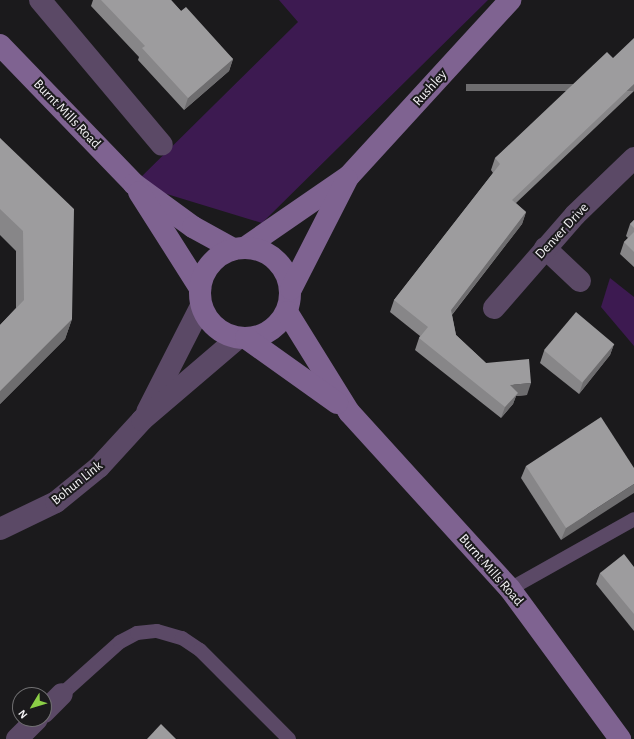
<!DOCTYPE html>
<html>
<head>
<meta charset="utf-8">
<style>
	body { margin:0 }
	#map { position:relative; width:634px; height:739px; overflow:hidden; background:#1b1a1c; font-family:"Alegreya Sans",sans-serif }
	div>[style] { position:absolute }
	.green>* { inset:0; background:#3d1a51 }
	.lane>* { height:14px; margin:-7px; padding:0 7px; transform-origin:7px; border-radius:7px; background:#5b4966 }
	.street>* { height:22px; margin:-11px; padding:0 11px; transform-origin:11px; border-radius:11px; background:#5b4966 }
	.secondary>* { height:22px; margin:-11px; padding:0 11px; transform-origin:11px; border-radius:11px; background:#7f6391 }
	.secondary>.ring { margin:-11px; padding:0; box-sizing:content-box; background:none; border:22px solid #7f6391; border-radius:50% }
	.wall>* { inset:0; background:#878688 }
	.shaded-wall>* { inset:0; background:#6e6d6f; transform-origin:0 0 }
	.building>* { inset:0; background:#9d9c9e; transform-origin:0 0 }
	span { translate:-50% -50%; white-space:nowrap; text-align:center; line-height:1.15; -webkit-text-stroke:4px #1b1a1c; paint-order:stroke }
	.street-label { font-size:14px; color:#f2f1f3 }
	.north { position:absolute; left:12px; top:687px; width:40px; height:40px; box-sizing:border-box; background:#1b1a1c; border:1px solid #717072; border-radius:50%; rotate:232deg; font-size:11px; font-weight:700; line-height:16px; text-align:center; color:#f2f1f3 }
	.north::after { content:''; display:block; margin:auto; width:14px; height:18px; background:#8bce46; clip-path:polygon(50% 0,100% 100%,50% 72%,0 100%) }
</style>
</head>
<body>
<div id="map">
	<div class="green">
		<i style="clip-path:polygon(279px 0,488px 0,262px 223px,134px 184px,298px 22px)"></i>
		<i style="clip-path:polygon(610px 278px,634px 297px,634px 346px,601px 307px)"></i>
	</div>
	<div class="lane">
		<i style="left:510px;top:589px;width:142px;rotate:-29.4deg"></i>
		<i style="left:62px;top:694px;width:78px;rotate:-41.9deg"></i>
		<i style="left:120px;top:642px;width:19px;rotate:-28deg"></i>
		<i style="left:137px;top:633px;width:20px;rotate:-6deg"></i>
		<i style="left:157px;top:631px;width:26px;rotate:16deg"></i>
		<i style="left:182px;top:638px;width:22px;rotate:34deg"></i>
		<i style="left:200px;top:650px;width:126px;rotate:45deg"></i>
	</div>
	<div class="street">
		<i style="left:40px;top:0;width:189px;rotate:49.9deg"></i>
		<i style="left:545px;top:248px;width:48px;rotate:43.3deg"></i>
		<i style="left:494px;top:308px;width:123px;rotate:-48.9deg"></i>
		<i style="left:575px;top:215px;width:82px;rotate:-44deg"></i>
		<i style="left:147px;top:412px;width:119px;rotate:-63deg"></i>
		<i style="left:0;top:529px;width:62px;rotate:-25.7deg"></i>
		<i style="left:56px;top:502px;width:55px;rotate:-39.1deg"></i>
		<i style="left:99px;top:467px;width:64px;rotate:-47.5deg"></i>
		<i style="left:142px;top:420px;width:126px;rotate:-40.5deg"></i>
		<i style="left:44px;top:712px;width:25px;rotate:-45deg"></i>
		<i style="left:17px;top:739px;width:28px;rotate:-45deg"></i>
	</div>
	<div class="secondary">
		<i style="left:0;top:45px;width:193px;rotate:46deg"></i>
		<i style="left:134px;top:184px;width:73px;rotate:36.1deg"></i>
		<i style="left:193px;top:227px;width:46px;rotate:28.8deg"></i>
		<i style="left:139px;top:192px;width:114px;rotate:57.6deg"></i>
		<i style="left:246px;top:247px;width:125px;rotate:-34.6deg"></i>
		<i style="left:349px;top:176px;width:239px;rotate:-47.5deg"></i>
		<i class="ring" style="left:200px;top:248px;width:68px;height:68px"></i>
		<i style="left:291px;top:289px;width:123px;rotate:-63deg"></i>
		<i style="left:287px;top:312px;width:118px;rotate:58.2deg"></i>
		<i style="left:349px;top:412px;width:239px;rotate:47.7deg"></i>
		<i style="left:510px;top:589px;width:186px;rotate:53.7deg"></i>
		<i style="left:246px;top:338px;width:112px;rotate:35.5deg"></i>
	</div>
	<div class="wall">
		<i style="clip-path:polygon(93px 0,171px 0,181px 11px,233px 59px,229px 71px,184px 110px,138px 60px,139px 57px,91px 6px)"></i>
		<i style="clip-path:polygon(613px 58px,634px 91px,516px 203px,526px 212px,522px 224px,452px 315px,456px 335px,486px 363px,527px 395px,516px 396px,513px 404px,501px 418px,415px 350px,419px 338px,420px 336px,390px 312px,394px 300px,493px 173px,491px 170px,495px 158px)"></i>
		<i style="clip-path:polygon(0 138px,72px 319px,65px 339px,0 404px,0 325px,16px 308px,16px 251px,0 235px)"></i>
		<i style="clip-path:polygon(634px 220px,634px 267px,620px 254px,624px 242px,628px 238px,626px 236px,630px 224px)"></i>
		<i style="clip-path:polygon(614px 344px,610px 355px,579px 394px,540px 363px,544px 351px)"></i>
		<i style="clip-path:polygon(526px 466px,634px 468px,561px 540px,521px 478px)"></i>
		<i style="clip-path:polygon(634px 567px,634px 631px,596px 584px,600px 573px)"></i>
	</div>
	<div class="shaded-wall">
		<i style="clip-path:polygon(233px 59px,229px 71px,184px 110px,188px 98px)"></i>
		<i style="left:634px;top:84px;width:7px;height:168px;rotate:90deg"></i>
		<i style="clip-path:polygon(526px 212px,522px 224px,446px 322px,451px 310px)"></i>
		<i style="clip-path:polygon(72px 319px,65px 339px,0 404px,0 391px)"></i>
		<i style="clip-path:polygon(614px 344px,610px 355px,579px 394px,583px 382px)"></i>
		<i style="clip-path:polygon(531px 383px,527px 395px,516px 396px,513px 404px,501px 418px,505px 407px,510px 385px)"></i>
		<i style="clip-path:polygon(634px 484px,634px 493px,561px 540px,566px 528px)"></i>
	</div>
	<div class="building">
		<i style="clip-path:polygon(101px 0,171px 0,181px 11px,186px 7px,233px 59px,188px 98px,142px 48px,145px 46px)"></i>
		<i style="clip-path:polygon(634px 38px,634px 84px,512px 200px,526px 212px,451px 310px,456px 335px,486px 363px,529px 359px,531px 383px,510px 385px,518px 393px,505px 407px,419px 338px,428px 327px,394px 300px,500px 164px,495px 158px,607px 52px,613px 58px)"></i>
		<i style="clip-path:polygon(0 138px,74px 209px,72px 319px,0 391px,0 325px,24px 300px,23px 231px,0 209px)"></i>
		<i style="clip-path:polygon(634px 220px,634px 228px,630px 224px)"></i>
		<i style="clip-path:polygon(634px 232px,634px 252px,624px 242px)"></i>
		<i style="left:576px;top:312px;width:50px;height:50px;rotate:40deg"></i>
		<i style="clip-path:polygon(601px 417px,634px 468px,634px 484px,566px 528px,526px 466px)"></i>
		<i style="clip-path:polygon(624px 554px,634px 567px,634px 614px,600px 573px)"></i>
		<i style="clip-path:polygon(161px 724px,176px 739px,147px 739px)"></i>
	</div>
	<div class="street-label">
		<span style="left:430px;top:88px;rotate:-48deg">Rushley</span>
		<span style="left:67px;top:114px;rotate:46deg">Burnt Mills Road</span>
		<span style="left:562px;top:231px;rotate:-47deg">Denver Drive</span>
		<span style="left:77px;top:483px;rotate:-39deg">Bohun Link</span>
		<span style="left:491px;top:570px;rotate:49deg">Burnt Mills Road</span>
	</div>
	<div class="north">N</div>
</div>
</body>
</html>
